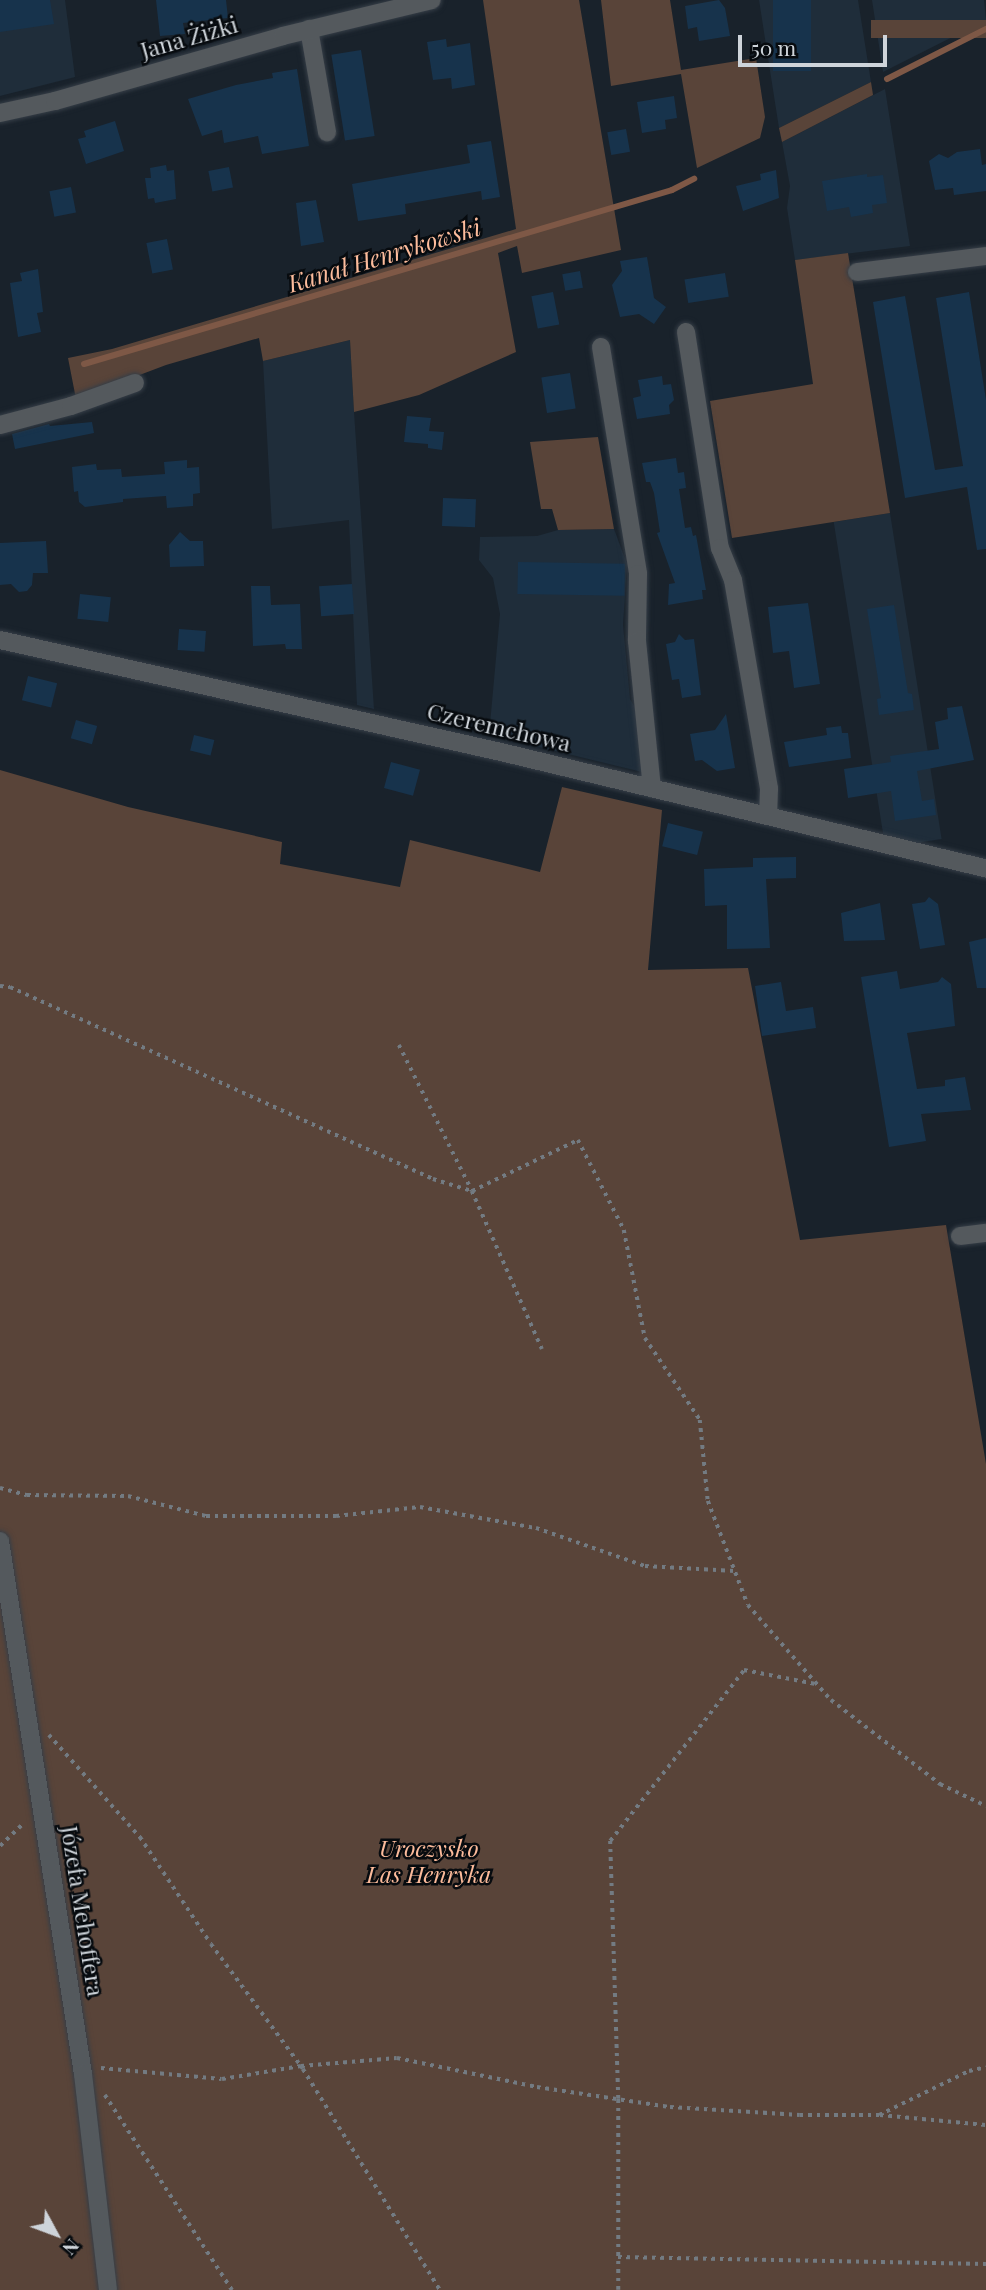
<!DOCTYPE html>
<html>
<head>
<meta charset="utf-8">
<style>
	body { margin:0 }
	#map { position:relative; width:986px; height:2290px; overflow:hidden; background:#19222b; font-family:"Playfair Display",serif }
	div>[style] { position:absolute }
	.built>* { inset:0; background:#1f2d3a; transform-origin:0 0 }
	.green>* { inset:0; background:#594439; transform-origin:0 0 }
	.stream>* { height:6px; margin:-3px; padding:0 3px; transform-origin:3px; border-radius:3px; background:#7e5846 }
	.building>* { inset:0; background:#17334c; transform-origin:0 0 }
	.path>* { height:3.5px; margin-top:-1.75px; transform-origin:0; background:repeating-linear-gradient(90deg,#737b82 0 3.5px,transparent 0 8.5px) }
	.roads { filter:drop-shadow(0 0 2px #363e47) drop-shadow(0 0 2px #363e47) }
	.minor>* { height:18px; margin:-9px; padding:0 9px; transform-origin:9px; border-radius:9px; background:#54595d }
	span { translate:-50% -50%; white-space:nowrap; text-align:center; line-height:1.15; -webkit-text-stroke:5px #070b0f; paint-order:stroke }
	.street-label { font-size:23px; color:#ced4da }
	.park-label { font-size:23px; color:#fcbb9b; font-style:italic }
	.water-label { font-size:24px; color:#fdbc9c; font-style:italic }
	.north { position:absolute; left:21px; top:2199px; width:70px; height:70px; -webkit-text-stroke:5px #070b0f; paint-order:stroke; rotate:131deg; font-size:19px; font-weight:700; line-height:28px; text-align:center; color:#ced4da }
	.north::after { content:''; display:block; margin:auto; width:24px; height:32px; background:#ced4da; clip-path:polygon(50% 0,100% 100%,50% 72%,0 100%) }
	.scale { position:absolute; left:738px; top:35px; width:149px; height:32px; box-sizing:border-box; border:4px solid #ced4da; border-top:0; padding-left:9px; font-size:21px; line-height:24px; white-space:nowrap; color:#ced4da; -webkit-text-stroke:5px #070b0f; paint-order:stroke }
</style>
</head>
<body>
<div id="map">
	<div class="built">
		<i style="clip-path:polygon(0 0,65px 0,75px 77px,0 96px)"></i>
		<i style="clip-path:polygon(759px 0,858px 0,871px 82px,779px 128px)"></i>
		<i style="clip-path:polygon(872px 0,984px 0,986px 20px,883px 72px)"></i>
		<i style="clip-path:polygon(885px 89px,910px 246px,795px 260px,787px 208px,790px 186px,782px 142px)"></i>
		<i style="clip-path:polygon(350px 340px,354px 412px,374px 709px,357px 705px,349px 520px,272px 529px,263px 361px)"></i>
		<i style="left:890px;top:513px;width:330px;height:57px;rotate:81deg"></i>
		<i style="clip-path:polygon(614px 529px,627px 564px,623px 625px,630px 699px,638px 713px,642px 772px,489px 735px,500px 614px,493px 578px,479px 560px,480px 537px,537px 536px,558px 530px)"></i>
	</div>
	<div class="green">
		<i style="clip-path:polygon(483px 0,579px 0,621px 250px,522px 273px,517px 246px,498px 253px,516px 352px,419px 395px,354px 412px,350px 340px,263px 361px,259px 338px,166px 365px,76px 399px,68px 358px,112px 349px,516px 229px)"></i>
		<i style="clip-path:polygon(601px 0,670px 0,681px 70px,756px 58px,765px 117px,760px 138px,697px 168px,681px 74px,611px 86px)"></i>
		<i style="left:986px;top:20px;width:18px;height:115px;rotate:90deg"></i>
		<i style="clip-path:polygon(871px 82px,873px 95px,782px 142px,779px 128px)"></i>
		<i style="clip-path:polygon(848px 253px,890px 513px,732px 538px,710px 401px,813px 384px,795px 260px)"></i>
		<i style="clip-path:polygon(598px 437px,614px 529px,558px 530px,552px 509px,541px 509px,530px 442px)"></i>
		<i style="clip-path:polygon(0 770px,128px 807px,282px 842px,280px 864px,400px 887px,410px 840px,540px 872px,562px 787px,662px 810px,648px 970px,748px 968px,800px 1240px,946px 1225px,986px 1464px,986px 2290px,0 2290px)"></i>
	</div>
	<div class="stream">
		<i style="left:887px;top:79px;width:111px;rotate:-26.8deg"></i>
		<i style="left:84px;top:364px;width:613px;rotate:-16.48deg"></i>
		<i style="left:672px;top:190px;width:25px;rotate:-27deg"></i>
	</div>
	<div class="building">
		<i style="clip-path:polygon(0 0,50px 0,54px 24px,0 32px)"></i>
		<i style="clip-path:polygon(156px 0,226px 0,228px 18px,183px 23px,185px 34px,160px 36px)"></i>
		<i style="clip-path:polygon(719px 0,725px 8px,730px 36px,699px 41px,697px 27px,688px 29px,685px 6px)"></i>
		<i style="left:773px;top:0;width:38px;height:71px"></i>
		<i style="clip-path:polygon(446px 39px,447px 47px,470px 43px,475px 85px,452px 89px,451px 78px,433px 80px,427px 42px)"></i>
		<i style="left:361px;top:50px;width:87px;height:30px;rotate:81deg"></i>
		<i style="clip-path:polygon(297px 69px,309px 146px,262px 154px,258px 136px,224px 143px,222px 130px,202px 136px,188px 99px,236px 85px,273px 78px,272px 73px)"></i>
		<i style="clip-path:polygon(674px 96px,677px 118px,665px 120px,666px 129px,642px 133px,637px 102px)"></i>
		<i style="clip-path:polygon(115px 121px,124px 151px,86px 164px,78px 139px,86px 137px,84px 131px)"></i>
		<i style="left:626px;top:129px;width:23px;height:19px;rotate:80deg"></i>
		<i style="clip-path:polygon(491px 141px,500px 197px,482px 200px,481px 191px,405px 204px,406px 214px,358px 221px,352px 184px,470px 163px,467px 145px)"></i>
		<i style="clip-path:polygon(980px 149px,982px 165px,986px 164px,986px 191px,954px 195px,953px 188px,935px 190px,929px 161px,939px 154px,948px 158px,957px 152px)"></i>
		<i style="clip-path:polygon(166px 165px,167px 171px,174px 170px,176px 199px,155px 203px,154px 198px,148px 199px,145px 178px,151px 178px,150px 168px)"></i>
		<i style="left:229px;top:167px;width:21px;height:21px;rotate:79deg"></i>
		<i style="clip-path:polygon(776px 170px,779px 198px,743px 211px,736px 186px,761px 180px,760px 174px)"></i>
		<i style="clip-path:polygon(867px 174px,867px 177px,883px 175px,887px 203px,872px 205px,873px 213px,851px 217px,849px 207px,827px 211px,822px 181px)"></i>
		<i style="left:71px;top:187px;width:26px;height:22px;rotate:79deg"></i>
		<i style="clip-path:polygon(316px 200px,324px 242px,301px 246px,296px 203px)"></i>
		<i style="left:167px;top:239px;width:31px;height:21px;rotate:79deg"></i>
		<i style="clip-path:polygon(647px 257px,654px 298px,666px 307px,654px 324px,639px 314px,620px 317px,612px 285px,622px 271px,620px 261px)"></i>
		<i style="clip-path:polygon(38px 269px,43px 312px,37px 313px,41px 332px,18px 337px,10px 283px,22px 281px,20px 273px)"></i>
		<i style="left:580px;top:271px;width:17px;height:18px;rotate:80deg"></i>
		<i style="left:725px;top:273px;width:24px;height:41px;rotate:81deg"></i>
		<i style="left:553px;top:292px;width:33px;height:22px;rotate:79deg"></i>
		<i style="clip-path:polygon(969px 292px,986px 400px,986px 549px,977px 550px,967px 487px,905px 498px,873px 302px,905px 296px,935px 470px,963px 466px,936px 298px)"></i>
		<i style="left:570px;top:373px;width:36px;height:29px;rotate:81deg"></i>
		<i style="clip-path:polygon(662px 376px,663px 385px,671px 384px,674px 400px,669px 405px,670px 414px,637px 419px,633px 398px,641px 396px,638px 380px)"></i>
		<i style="clip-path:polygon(407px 416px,431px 418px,429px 431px,444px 432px,442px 450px,428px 448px,428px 444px,404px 442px)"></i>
		<i style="clip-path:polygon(92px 422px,94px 433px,15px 449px,12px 434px,49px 424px,50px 426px)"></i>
		<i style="clip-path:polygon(676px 458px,678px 473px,684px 472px,686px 488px,679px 489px,685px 528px,691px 527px,693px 536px,696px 535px,706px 590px,702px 590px,703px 599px,668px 605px,669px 584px,675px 583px,657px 533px,660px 532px,654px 493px,650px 482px,646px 482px,642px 463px)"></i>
		<i style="clip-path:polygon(187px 460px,187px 468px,199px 467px,200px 493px,193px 494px,193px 506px,167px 508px,166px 496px,123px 499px,123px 502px,85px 507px,79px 502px,78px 491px,74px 492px,72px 467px,96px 464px,97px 470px,121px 469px,122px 477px,165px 474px,164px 462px)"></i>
		<i style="left:443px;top:498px;width:33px;height:28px;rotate:2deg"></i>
		<i style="clip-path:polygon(180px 532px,190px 541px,203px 541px,204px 566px,170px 567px,169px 545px)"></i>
		<i style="clip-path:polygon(46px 541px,48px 573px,33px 573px,32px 585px,27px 591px,19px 592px,11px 584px,0 585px,0 543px)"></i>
		<i style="left:518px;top:562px;width:107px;height:32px;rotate:1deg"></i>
		<i style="left:352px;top:584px;width:30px;height:33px;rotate:86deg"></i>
		<i style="clip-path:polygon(251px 586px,270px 586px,271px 605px,300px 604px,302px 649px,286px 649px,285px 644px,253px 646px)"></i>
		<i style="left:80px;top:594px;width:31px;height:25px;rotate:6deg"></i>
		<i style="clip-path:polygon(808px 603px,820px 684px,794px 688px,789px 651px,773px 653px,768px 607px)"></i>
		<i style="clip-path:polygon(894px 605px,908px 693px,912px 694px,914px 710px,879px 715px,877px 699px,881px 698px,867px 609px)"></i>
		<i style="left:179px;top:629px;width:27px;height:21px;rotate:4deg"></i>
		<i style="clip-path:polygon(679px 634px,685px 640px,694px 639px,701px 695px,682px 698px,679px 679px,672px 680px,666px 644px,675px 642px)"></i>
		<i style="left:28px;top:676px;width:30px;height:25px;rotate:14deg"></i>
		<i style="clip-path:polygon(962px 706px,974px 760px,917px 771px,922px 801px,934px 799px,936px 815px,895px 821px,891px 791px,848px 798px,844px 769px,891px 762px,890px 756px,939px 749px,935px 722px,948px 719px,947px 708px)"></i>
		<i style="clip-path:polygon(726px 714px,735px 768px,717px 771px,702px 760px,695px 761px,690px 734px,715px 730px)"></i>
		<i style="left:76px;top:720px;width:22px;height:19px;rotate:16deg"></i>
		<i style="clip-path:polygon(841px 726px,842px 733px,848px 733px,851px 758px,789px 767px,784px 742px,827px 735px,826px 728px)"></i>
		<i style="left:194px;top:735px;width:21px;height:16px;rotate:14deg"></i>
		<i style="left:391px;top:762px;width:30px;height:27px;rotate:15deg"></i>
		<i style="left:668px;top:823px;width:36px;height:24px;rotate:14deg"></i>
		<i style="clip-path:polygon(796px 857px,796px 878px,766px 879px,770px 948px,727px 949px,727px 905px,705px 906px,704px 869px,753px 867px,753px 858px)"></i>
		<i style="clip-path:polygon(929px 897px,938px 904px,945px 945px,920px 949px,912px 904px,925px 902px)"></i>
		<i style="clip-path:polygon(880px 903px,885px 940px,844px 941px,841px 913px)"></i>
		<i style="clip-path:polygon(986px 938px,986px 988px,977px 988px,969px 942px)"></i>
		<i style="clip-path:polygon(897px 971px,900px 989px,938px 982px,942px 977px,951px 984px,955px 1026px,907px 1033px,917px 1089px,945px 1086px,945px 1080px,965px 1077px,971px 1110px,921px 1114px,926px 1141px,889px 1147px,861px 977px)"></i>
		<i style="clip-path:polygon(781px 982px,786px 1011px,813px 1007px,816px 1028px,762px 1036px,755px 986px)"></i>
	</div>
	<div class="path">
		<i style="left:0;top:986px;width:10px;rotate:6deg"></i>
		<i style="left:10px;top:987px;width:465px;rotate:24.4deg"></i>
		<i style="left:433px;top:1179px;width:41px;rotate:17.1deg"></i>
		<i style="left:472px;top:1191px;width:118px;rotate:-25.7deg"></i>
		<i style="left:578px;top:1140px;width:101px;rotate:62.9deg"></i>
		<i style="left:624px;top:1230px;width:110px;rotate:79deg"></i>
		<i style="left:645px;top:1338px;width:99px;rotate:56.1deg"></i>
		<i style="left:700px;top:1420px;width:81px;rotate:84.4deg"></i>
		<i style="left:708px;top:1501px;width:111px;rotate:69deg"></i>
		<i style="left:748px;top:1605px;width:126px;rotate:48.9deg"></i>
		<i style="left:831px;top:1700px;width:138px;rotate:37.6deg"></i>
		<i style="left:940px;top:1784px;width:51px;rotate:25.6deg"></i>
		<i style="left:399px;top:1045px;width:163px;rotate:63.4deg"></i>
		<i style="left:472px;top:1191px;width:173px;rotate:66.1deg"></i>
		<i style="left:0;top:1488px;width:28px;rotate:15deg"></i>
		<i style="left:27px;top:1495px;width:101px;rotate:0.6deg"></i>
		<i style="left:128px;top:1496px;width:81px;rotate:14.4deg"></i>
		<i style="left:206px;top:1516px;width:130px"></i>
		<i style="left:336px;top:1516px;width:84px;rotate:-6.1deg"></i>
		<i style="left:420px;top:1507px;width:118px;rotate:10.3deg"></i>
		<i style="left:536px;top:1528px;width:115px;rotate:19.2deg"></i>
		<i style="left:645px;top:1566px;width:90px;rotate:3.2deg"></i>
		<i style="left:49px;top:1735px;width:137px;rotate:48.3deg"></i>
		<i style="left:140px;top:1837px;width:128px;rotate:56.4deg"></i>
		<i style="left:211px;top:1944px;width:155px;rotate:53.6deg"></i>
		<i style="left:303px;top:2069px;width:260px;rotate:58.2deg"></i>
		<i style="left:0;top:1846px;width:33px;rotate:-44deg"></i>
		<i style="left:101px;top:2068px;width:121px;rotate:5.2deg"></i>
		<i style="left:222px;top:2079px;width:80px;rotate:-9.3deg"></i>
		<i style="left:301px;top:2066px;width:96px;rotate:-4.8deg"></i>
		<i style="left:397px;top:2058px;width:143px;rotate:11.7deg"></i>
		<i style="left:537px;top:2087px;width:134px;rotate:8.6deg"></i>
		<i style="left:670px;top:2107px;width:130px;rotate:3.5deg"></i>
		<i style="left:800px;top:2115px;width:79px"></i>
		<i style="left:879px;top:2115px;width:100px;rotate:-26.1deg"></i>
		<i style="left:969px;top:2071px;width:17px;rotate:-13deg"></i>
		<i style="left:105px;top:2095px;width:233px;rotate:56.9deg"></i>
		<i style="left:880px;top:2115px;width:106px;rotate:5.4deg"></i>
		<i style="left:618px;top:2257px;width:368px;rotate:1.1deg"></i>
		<i style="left:618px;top:2290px;width:191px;rotate:-90deg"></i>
		<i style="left:618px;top:2099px;width:258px;rotate:-91.8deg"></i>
		<i style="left:610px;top:1841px;width:217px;rotate:-51.9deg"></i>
		<i style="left:744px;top:1670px;width:73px;rotate:11deg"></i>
	</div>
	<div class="roads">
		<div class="minor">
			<i style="left:309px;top:29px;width:105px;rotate:80.1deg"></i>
			<i style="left:0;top:113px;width:56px;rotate:-12.3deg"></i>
			<i style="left:55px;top:101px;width:237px;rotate:-15.9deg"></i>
			<i style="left:283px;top:36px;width:153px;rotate:-13.6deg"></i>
			<i style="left:857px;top:272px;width:130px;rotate:-7.1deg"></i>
			<i style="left:686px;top:332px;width:219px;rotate:81.1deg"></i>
			<i style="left:720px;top:548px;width:35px;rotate:68deg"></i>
			<i style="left:733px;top:580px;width:212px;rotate:80.2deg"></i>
			<i style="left:769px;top:789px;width:27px;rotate:92deg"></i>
			<i style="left:601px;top:347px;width:230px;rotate:80.7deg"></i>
			<i style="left:638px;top:574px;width:67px;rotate:90.9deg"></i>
			<i style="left:637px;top:641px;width:148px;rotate:84.2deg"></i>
			<i style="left:0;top:425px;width:73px;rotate:-15deg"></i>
			<i style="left:71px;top:406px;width:68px;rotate:-19.8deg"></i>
			<i style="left:0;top:640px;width:513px;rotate:12.6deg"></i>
			<i style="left:501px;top:752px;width:499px;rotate:13.5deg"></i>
			<i style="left:960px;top:1236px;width:26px;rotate:-7deg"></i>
			<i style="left:0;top:1541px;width:539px;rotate:81.15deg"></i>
			<i style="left:83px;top:2074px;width:217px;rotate:83.4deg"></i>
		</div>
	</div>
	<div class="street-label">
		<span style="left:189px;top:37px;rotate:-16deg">Jana Żiżki</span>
		<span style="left:499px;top:727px;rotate:13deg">Czeremchowa</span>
		<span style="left:83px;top:1911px;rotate:81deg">Józefa Mehoffera</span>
	</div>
	<div class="park-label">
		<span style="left:429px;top:1861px">Uroczysko<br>Las Henryka</span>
	</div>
	<div class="water-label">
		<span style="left:384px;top:255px;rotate:-17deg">Kanał Henrykowski</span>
	</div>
	<div class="north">N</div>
	<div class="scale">50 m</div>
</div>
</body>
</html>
